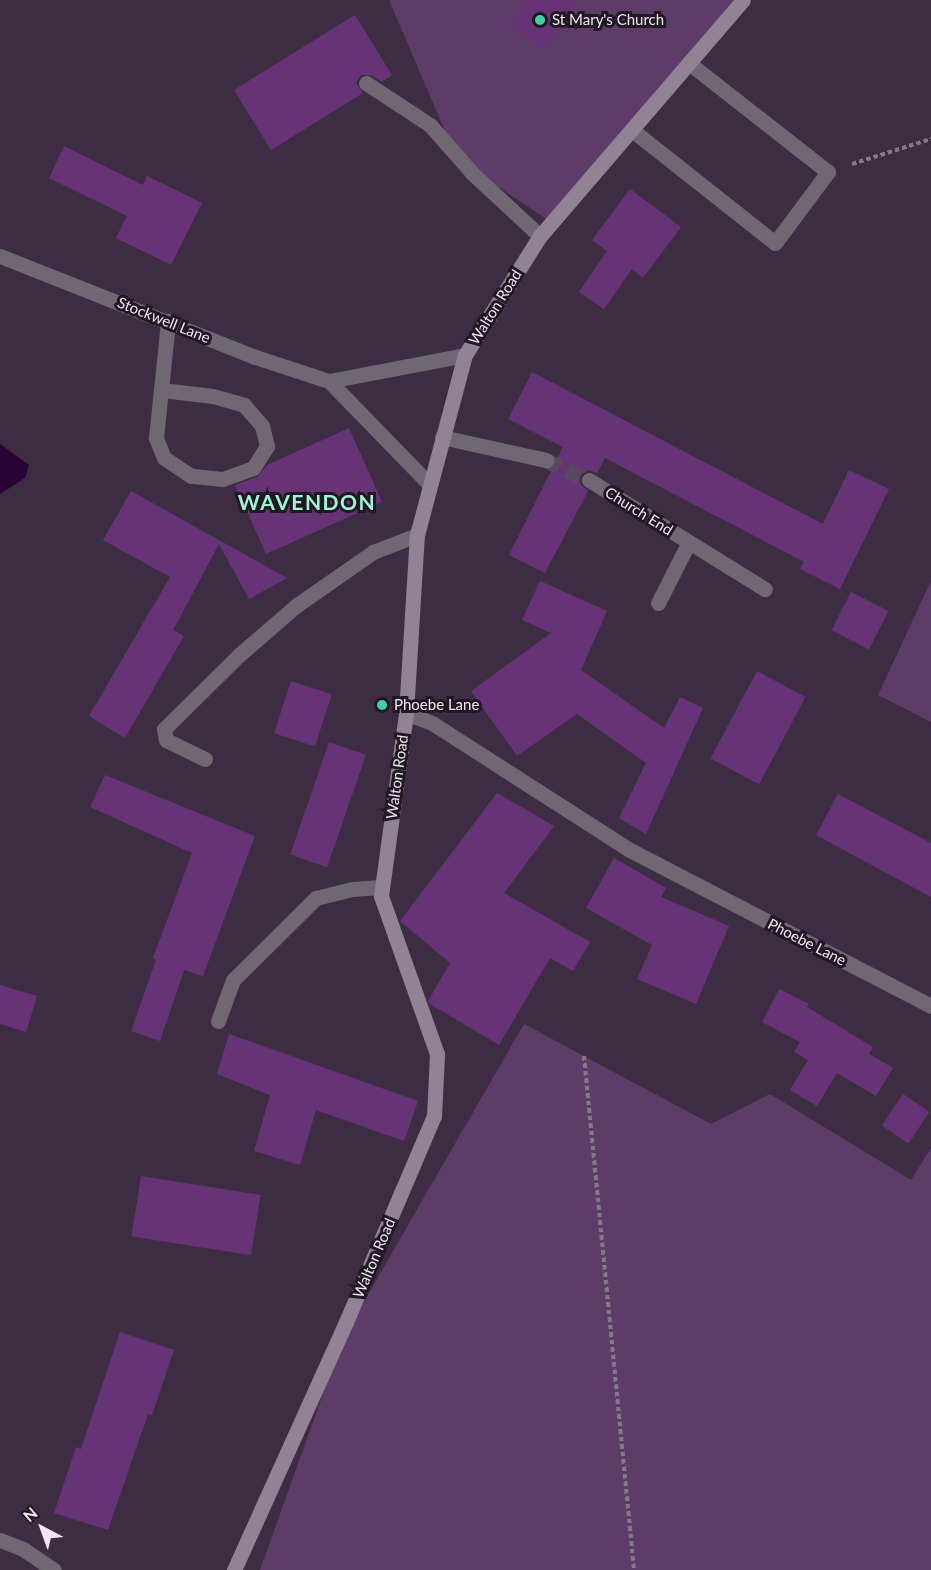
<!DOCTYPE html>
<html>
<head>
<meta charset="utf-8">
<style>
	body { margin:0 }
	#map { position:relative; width:931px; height:1570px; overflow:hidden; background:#3d2d43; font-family:Lato,sans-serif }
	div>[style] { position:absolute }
	.green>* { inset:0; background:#5d3d68 }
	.water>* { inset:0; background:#280333 }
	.building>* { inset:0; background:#663476; transform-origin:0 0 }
	.street-tunnel>* { height:15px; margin-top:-7.5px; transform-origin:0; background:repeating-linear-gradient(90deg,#58495e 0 15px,transparent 0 23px) }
	.path>* { height:4px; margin-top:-2px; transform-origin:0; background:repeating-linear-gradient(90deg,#86788b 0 4.5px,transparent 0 7.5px) }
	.lane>* { height:15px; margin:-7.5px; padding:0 7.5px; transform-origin:7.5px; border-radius:7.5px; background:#6f6772 }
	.street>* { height:15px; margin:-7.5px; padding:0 7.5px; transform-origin:7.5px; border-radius:7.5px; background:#6f6772 }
	.secondary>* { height:15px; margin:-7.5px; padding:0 7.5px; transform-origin:7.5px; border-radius:7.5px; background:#908394 }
	.dots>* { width:16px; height:16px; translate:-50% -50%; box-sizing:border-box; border:3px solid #201823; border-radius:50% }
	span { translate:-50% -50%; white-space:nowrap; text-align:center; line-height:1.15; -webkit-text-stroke:6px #201823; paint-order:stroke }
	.poi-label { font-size:15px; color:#f0e5f4 }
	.left { translate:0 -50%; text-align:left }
	.street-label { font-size:15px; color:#f0e5f4 }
	.district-label { font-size:21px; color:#9ef7d4; font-weight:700; letter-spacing:1.5px }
	.north { position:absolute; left:12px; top:1498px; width:60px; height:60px; -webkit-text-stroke:4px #201823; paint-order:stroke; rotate:319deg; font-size:16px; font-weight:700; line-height:24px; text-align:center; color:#f0e5f4 }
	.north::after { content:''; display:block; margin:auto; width:21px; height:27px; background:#f0e5f4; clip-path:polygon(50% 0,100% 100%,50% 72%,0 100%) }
</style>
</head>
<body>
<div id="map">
	<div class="green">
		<i style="clip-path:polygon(389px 0,734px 0,548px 220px,457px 159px)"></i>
		<i style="clip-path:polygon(931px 581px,931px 722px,878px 695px)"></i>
		<i style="clip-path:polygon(524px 1024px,711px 1124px,770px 1094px,911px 1180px,931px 1148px,931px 1570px,260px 1570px,343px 1338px)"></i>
	</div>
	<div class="water">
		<i style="clip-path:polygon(0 444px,29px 465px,25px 478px,0 494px)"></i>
	</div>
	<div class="building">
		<i style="clip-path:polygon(527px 0,580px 0,545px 50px,510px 25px)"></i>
		<i style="clip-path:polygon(355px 15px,392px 75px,382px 82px,371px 75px,361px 75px,356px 83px,363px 93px,271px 150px,234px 90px)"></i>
		<i style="clip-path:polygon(64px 146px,143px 185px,147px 176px,202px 203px,171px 265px,116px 238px,127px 216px,49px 178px)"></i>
		<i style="clip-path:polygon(630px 189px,681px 227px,643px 278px,632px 269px,604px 309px,579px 292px,607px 251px,592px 240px)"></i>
		<i style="clip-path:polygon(532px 372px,823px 524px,849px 470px,889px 489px,840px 589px,800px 569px,804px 562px,605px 458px,597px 473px,589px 470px,580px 475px,580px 484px,588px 491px,545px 573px,509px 555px,563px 447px,508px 419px)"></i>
		<i style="clip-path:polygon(349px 428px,382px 502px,266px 554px,235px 485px,257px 477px,267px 465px)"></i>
		<i style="clip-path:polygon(131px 491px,287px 578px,249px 599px,219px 544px,173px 630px,184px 636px,125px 738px,89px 716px,170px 577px,103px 540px)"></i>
		<i style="clip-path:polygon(540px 581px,607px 611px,581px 670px,664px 728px,680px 697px,703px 708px,646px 834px,619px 818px,646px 763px,577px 714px,517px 756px,471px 691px,551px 633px,522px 620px)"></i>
		<i style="left:851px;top:592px;width:42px;height:43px;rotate:27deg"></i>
		<i style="left:757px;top:671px;width:55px;height:99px;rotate:28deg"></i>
		<i style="left:291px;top:681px;width:43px;height:55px;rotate:18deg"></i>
		<i style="left:329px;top:742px;width:39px;height:119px;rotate:19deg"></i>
		<i style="clip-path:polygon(105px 775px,255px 836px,203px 976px,184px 970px,160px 1041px,131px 1031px,156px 960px,153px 958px,192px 853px,90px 807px)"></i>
		<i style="clip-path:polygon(497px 793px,554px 826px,504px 893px,590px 942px,573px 971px,550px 958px,499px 1045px,430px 1004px,428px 1001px,450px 963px,400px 921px)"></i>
		<i style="clip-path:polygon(838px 794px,931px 843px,931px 897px,816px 835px)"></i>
		<i style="clip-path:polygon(614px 858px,666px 888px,661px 897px,729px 926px,696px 1004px,637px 979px,652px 945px,586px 908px)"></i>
		<i style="clip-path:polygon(0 985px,37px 996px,26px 1032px,0 1024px)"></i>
		<i style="clip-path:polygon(779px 989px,809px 1004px,807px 1007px,873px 1047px,869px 1054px,893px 1068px,876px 1096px,837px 1073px,817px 1106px,790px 1090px,808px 1060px,794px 1052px,800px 1042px,762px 1022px)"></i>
		<i style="clip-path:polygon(229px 1034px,418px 1101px,404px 1141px,316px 1110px,300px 1165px,254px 1151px,270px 1095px,217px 1074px)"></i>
		<i style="left:903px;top:1094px;width:32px;height:38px;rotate:34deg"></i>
		<i style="left:141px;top:1176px;width:121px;height:61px;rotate:9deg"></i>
		<i style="clip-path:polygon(120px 1332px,174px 1350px,152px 1415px,148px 1414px,108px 1530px,54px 1513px,76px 1447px,81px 1449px)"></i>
	</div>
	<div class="street-tunnel">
		<i style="left:546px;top:460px;width:47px;rotate:24.9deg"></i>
	</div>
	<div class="path">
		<i style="left:852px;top:164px;width:83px;rotate:-17.6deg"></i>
		<i style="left:584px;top:1056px;width:516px;rotate:84.44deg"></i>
	</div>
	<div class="lane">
		<i style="left:366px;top:83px;width:77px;rotate:33.3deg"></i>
		<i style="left:430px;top:125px;width:65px;rotate:48.7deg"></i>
		<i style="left:473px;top:174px;width:91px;rotate:42.8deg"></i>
		<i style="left:632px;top:130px;width:182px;rotate:38.3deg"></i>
		<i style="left:775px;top:243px;width:89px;rotate:-53.3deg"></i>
		<i style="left:828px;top:172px;width:177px;rotate:-141.9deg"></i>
		<i style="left:162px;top:390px;width:51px;rotate:6.7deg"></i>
		<i style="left:213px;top:396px;width:32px;rotate:16deg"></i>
		<i style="left:244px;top:405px;width:28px;rotate:49deg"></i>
		<i style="left:262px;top:426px;width:21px;rotate:76deg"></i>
		<i style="left:267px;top:446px;width:26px;rotate:122deg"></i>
		<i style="left:253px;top:468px;width:33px;rotate:160deg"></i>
		<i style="left:222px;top:479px;width:31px;rotate:-174deg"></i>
		<i style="left:191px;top:476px;width:32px;rotate:-146deg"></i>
		<i style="left:164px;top:458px;width:22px;rotate:-112deg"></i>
		<i style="left:156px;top:438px;width:118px;rotate:-84.1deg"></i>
		<i style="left:218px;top:1021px;width:44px;rotate:-69.9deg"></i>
		<i style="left:233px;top:980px;width:117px;rotate:-44.7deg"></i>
		<i style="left:316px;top:898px;width:37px;rotate:-14deg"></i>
		<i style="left:352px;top:889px;width:29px;rotate:-4deg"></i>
	</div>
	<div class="street">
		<i style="left:0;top:256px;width:271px;rotate:21.6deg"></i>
		<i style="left:252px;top:356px;width:81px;rotate:18deg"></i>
		<i style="left:329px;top:381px;width:138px;rotate:-10.8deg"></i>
		<i style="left:329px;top:381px;width:144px;rotate:45.8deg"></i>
		<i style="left:442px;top:437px;width:107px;rotate:12.5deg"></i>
		<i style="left:589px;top:480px;width:207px;rotate:31.8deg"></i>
		<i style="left:658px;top:603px;width:68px;rotate:-63.1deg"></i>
		<i style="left:406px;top:713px;width:28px;rotate:21deg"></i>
		<i style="left:432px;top:723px;width:233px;rotate:32.7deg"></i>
		<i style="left:628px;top:849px;width:341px;rotate:27.4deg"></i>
		<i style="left:205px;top:759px;width:43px;rotate:-154deg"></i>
		<i style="left:166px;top:740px;width:11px;rotate:-100deg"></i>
		<i style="left:164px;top:729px;width:105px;rotate:-44.6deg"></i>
		<i style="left:239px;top:655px;width:77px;rotate:-40.8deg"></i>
		<i style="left:297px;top:605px;width:93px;rotate:-34.9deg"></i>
		<i style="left:373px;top:552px;width:47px;rotate:-21.1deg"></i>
		<i style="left:0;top:1540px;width:25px;rotate:21deg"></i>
		<i style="left:23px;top:1549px;width:37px;rotate:34deg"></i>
	</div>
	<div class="secondary">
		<i style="left:234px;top:1570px;width:272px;rotate:-65.7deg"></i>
		<i style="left:346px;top:1322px;width:224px;rotate:-66.9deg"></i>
		<i style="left:434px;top:1116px;width:62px;rotate:-87.2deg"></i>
		<i style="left:437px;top:1054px;width:168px;rotate:-109.5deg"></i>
		<i style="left:381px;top:896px;width:185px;rotate:-82.2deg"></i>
		<i style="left:406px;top:713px;width:178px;rotate:-86.5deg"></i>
		<i style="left:417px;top:535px;width:186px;rotate:-75.1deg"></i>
		<i style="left:465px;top:355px;width:141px;rotate:-57.8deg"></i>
		<i style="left:540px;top:236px;width:311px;rotate:-49.3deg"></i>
	</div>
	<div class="dots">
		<i style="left:540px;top:20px;background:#3bd4a4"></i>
		<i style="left:382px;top:705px;background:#3bd4a4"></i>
	</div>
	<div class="poi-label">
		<span class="left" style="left:552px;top:20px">St Mary's Church</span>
		<span class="left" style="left:394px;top:705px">Phoebe Lane</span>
	</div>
	<div class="street-label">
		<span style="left:495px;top:307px;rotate:-58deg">Walton Road</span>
		<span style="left:164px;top:320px;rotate:22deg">Stockwell Lane</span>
		<span style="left:639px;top:511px;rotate:32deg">Church End</span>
		<span style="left:397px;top:777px;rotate:-82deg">Walton Road</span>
		<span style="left:807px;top:942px;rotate:27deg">Phoebe Lane</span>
		<span style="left:374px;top:1258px;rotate:-67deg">Walton Road</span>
	</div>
	<div class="district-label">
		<span style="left:307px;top:502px">WAVENDON</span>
	</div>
	<div class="north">N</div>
</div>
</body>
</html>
